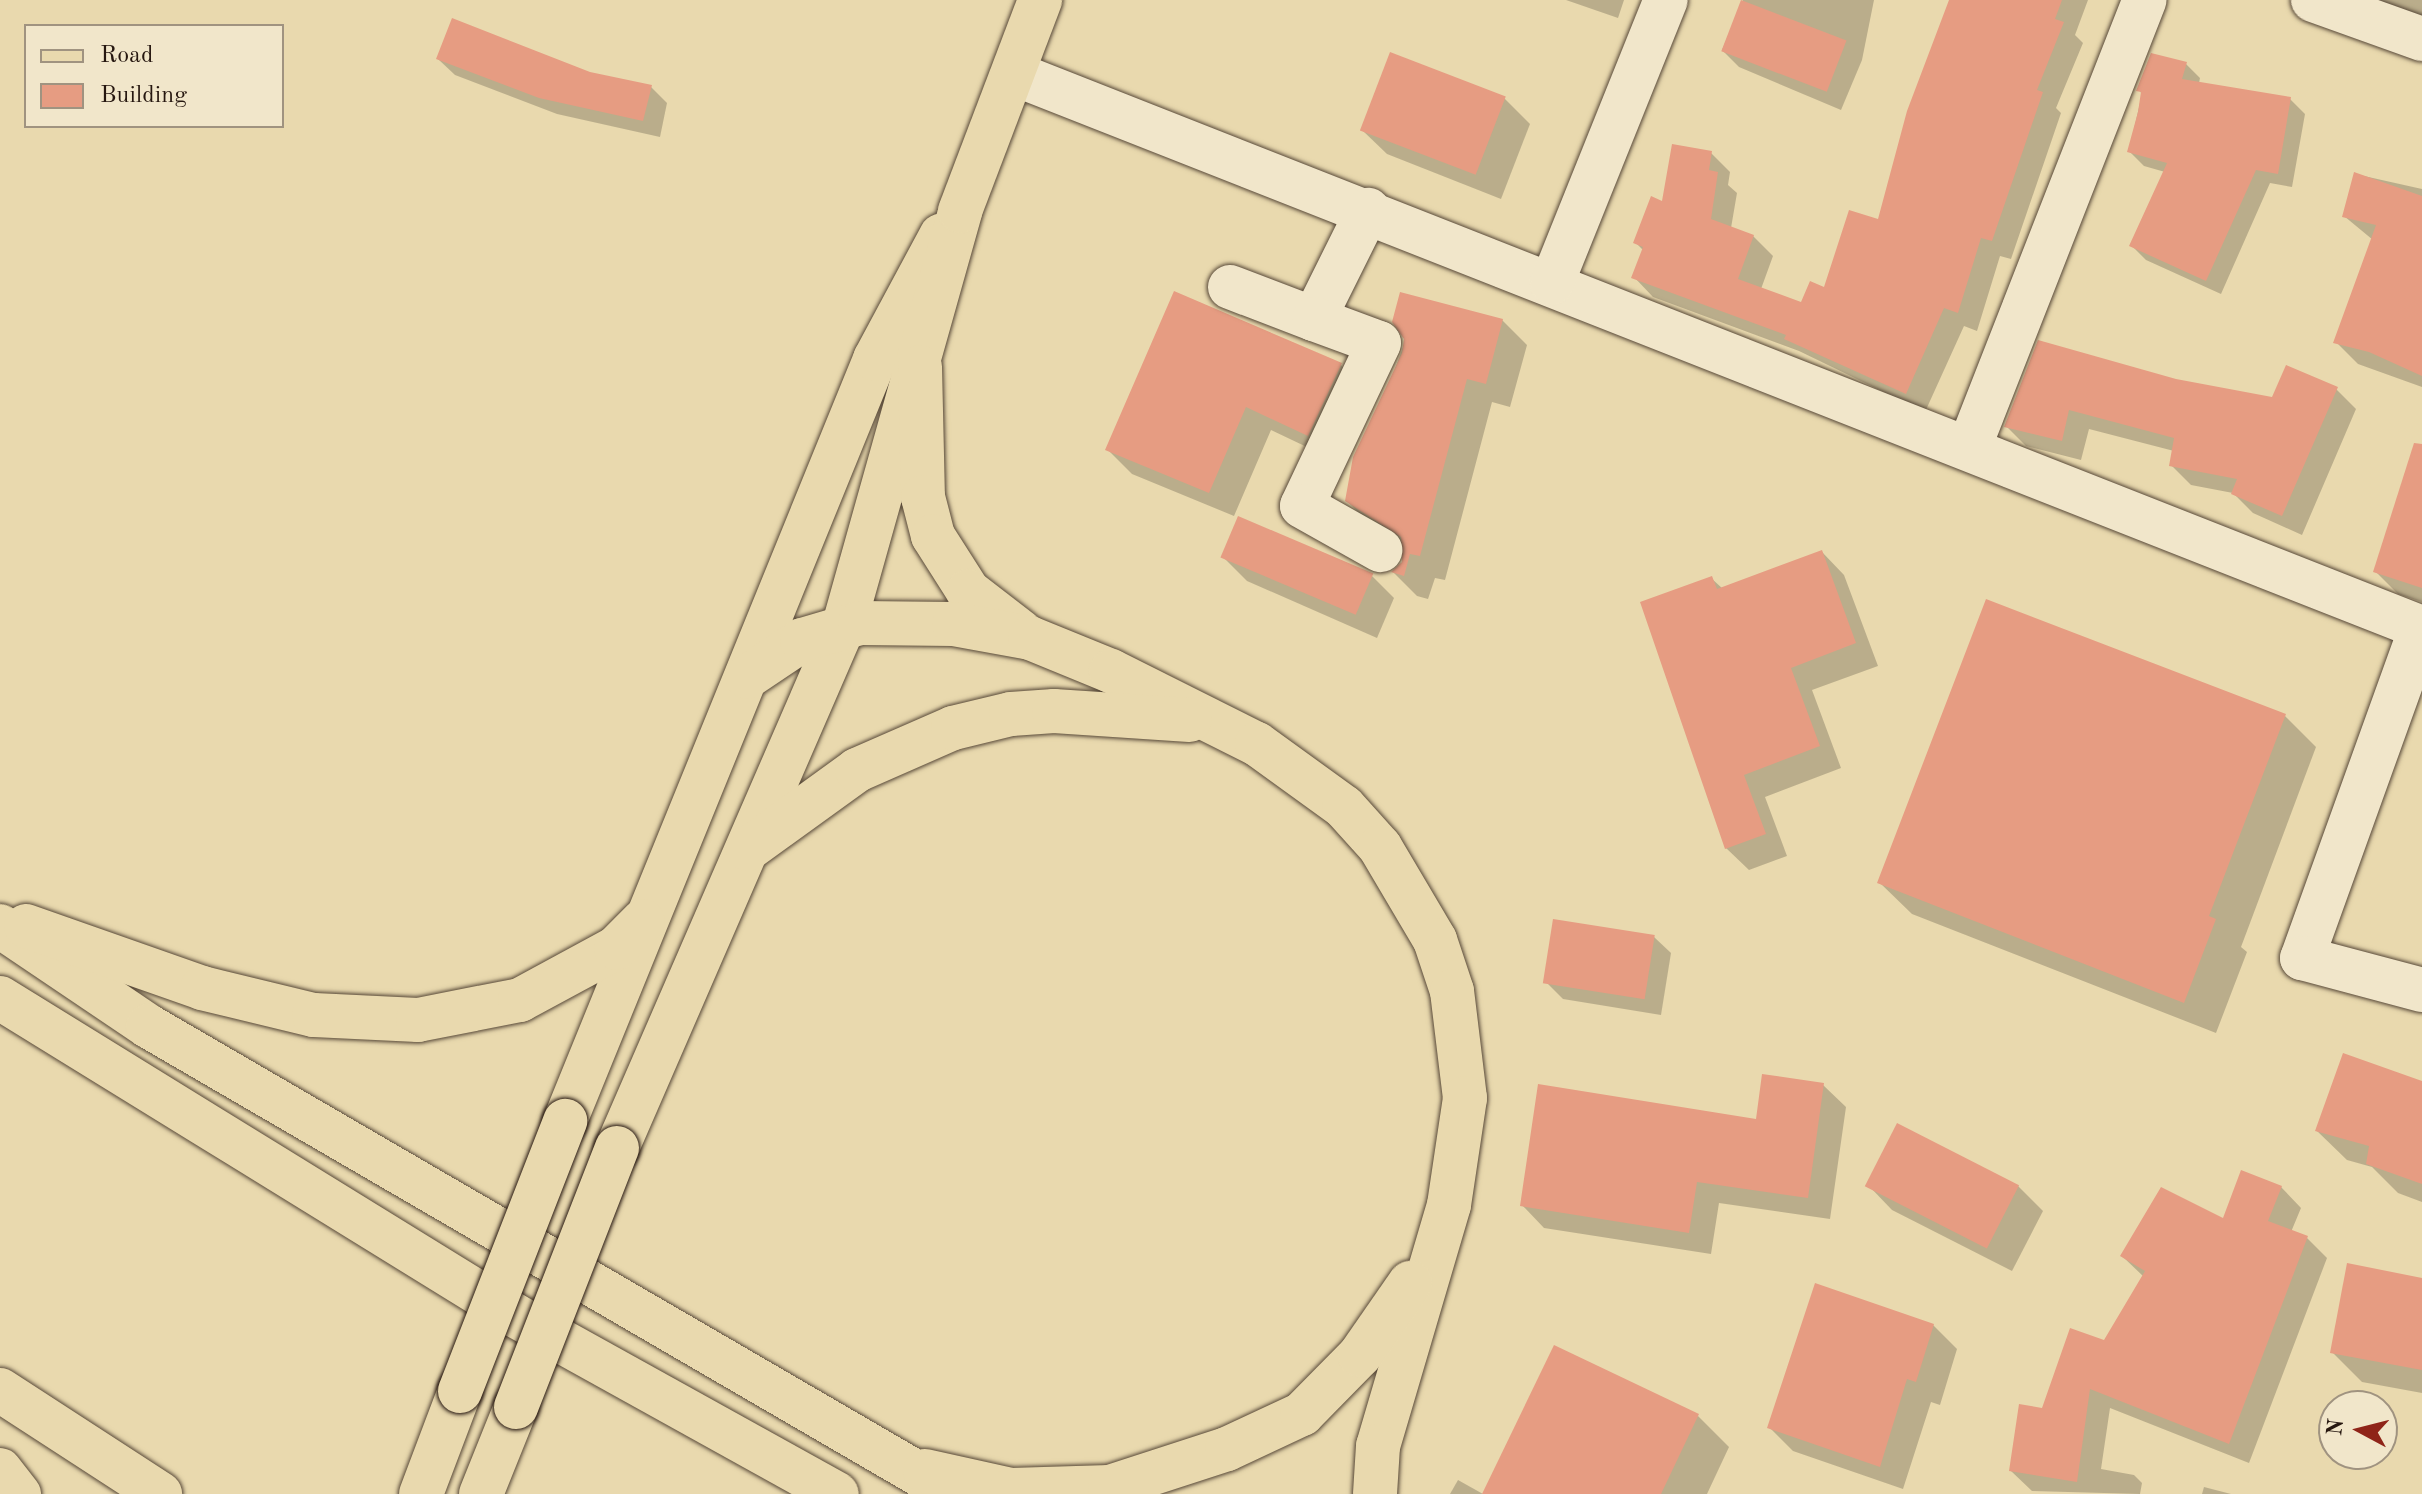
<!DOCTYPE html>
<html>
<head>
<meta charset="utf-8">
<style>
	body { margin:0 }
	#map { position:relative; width:2422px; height:1494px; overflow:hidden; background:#e9d9ae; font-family:"Old Standard TT",serif }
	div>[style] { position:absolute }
	.shadow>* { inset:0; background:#0003 }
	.building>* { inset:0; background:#e69c82; transform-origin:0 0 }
	.roads { filter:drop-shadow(0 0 2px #574838) drop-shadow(0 0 2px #574838) }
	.minor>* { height:44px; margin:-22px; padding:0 22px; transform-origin:22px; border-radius:22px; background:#f1e6ca }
	.major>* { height:44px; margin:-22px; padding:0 22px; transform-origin:22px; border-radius:22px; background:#e9d9ae }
	.highway>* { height:44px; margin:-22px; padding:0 22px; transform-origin:22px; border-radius:22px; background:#e9d9ae }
	.bridges { filter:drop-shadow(0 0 2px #261710) drop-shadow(0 0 2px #261710) }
	.major-bridge>* { height:44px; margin:-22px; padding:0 22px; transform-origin:22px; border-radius:22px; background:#e9d9ae }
	span { translate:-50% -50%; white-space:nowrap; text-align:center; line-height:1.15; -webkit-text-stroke:6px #f1e6ca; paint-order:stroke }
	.legend { position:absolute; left:24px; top:24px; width:260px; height:104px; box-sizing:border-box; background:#f1e6ca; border:2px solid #a09380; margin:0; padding:10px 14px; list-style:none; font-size:24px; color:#261710 }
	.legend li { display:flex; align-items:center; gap:16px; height:40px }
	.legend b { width:40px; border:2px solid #a09380 }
	.north { position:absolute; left:2318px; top:1390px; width:80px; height:80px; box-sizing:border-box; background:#f1e6ca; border:2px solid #a09380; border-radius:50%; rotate:277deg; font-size:22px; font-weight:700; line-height:32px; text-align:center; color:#261710 }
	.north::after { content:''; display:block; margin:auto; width:28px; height:36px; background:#8f2418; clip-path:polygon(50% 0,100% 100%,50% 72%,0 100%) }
</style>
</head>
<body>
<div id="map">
	<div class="shadow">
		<i style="clip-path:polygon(1566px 0,1624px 0,1618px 18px)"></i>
		<i style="clip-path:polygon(1743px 0,1874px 0,1862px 60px,1841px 110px,1739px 67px,1722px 50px)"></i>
		<i style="clip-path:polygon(1952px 0,2088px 0,2075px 35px,2083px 43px,2056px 108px,2061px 113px,2011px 259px,2000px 256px,1977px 331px,1964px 326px,1925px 412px,1799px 351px,1653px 297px,1634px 277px,1643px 250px,1636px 243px,1711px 153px,1730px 172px,1728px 185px,1737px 193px,1731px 228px,1753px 236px,1773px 256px,1761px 289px,1802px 304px,1826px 290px,1879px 222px)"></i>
		<i style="clip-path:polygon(2357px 0,2422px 0,2422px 27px)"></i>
		<i style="clip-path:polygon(1391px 55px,1505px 99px,1530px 124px,1501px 199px,1387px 154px,1362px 130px)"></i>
		<i style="clip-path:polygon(438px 59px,590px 74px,651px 87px,667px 103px,660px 137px,557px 114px,455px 75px)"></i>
		<i style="clip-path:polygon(2186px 64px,2200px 78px,2199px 83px,2290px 99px,2305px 114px,2292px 187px,2270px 183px,2221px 294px,2146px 260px,2132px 246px,2165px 172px,2144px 166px,2129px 151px,2142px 94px,2139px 90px)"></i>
		<i style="clip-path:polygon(2355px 174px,2422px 189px,2422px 387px,2358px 364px,2336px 342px,2373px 240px,2344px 216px)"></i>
		<i style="clip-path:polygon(1502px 320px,1527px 345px,1510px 407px,1492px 402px,1445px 580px,1435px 578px,1428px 599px,1417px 596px,1393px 572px,1404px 562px,1403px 545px,1372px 526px,1347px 501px,1406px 339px)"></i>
		<i style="clip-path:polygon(1341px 365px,1365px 390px,1332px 459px,1271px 430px,1234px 516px,1132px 474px,1108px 450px)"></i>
		<i style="clip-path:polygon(2175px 381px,2274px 399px,2336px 389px,2356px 409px,2302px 535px,2253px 513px,2233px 493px,2191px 485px,2171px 465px,2174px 451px,2089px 429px,2081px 460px,2026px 446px,2006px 426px)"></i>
		<i style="clip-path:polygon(2422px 454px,2422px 602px,2398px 594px,2376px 572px)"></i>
		<i style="clip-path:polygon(1822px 552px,1844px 575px,1878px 666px,1812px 690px,1841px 768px,1765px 797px,1787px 856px,1749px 870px,1726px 848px,1711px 578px,1723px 589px)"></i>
		<i style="clip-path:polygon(1224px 558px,1371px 575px,1394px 598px,1377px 638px,1247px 581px)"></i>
		<i style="clip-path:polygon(2285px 716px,2316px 747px,2241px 947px,2247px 952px,2216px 1033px,1912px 914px,1880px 883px)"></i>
		<i style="clip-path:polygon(1654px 937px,1671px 953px,1661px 1015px,1563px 999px,1546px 982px)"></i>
		<i style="clip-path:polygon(2422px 1083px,2422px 1202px,2398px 1193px,2372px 1167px,2347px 1160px,2317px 1131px)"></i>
		<i style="clip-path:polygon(1823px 1085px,1846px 1107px,1830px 1219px,1719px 1203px,1711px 1254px,1544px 1228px,1522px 1205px,1757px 1121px)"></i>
		<i style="clip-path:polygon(1868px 1185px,2018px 1186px,2043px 1211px,2012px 1271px,1892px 1210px)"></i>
		<i style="clip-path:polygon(2281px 1187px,2301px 1208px,2291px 1232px,2307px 1238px,2327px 1258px,2249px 1463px,2110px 1408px,2101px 1469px,2134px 1475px,2142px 1483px,2140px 1494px,2032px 1491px,2011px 1471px,2043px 1410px,2105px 1342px,2144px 1277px,2122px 1256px,2224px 1221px)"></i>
		<i style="clip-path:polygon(2422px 1280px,2422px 1393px,2362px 1382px,2332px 1352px)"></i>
		<i style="clip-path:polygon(1933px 1325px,1957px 1349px,1940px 1405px,1931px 1402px,1903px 1489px,1793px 1451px,1769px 1427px)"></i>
		<i style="clip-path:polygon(1698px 1416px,1729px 1447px,1707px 1494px,1484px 1494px)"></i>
		<i style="clip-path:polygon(1458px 1480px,1483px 1494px,1450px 1494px)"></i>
		<i style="clip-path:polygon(2204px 1487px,2231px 1494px,2202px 1494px)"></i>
	</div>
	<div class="building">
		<i style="left:1741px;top:0;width:113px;height:55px;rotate:21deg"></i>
		<i style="clip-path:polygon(1949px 0,2062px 0,2055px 19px,2064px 22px,2037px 90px,2043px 92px,1992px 241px,1981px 238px,1958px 313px,1944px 308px,1906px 394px,1784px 339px,1786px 335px,1631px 278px,1643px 247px,1633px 243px,1651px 196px,1662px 201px,1672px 144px,1712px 151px,1709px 170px,1718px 172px,1711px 219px,1754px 235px,1738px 279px,1801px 302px,1810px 281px,1824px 287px,1849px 210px,1878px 219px,1907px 111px)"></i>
		<i style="clip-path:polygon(452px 18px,590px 72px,652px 85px,643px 121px,539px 98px,436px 59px)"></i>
		<i style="left:1390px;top:52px;width:124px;height:84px;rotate:21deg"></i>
		<i style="clip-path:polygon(2151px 53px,2187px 62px,2182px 79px,2291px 97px,2278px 174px,2256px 170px,2206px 281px,2129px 246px,2167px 163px,2127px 152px,2138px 112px,2141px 92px,2136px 91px)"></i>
		<i style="clip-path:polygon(2354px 172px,2422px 196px,2422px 376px,2369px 352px,2333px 343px,2376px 225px,2342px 217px)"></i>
		<i style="clip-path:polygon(1174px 291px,1342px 363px,1308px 436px,1246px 407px,1209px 493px,1105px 450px)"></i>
		<i style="clip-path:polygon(1400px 292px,1503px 319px,1486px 384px,1467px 379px,1420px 556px,1410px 554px,1404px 576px,1391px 572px,1402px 562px,1401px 537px,1345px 501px,1353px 457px,1402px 353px,1404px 339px,1392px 322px)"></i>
		<i style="clip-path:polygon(2038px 340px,2176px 379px,2272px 397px,2286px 365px,2338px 387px,2282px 516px,2231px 494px,2237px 479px,2169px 466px,2174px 438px,2069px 410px,2062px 441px,2004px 427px)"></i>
		<i style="clip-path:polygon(2414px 443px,2422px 444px,2422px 588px,2373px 572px)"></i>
		<i style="left:1238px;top:516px;width:147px;height:45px;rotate:23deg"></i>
		<i style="clip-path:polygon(1822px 550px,1856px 643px,1791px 668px,1820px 746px,1744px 775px,1766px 834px,1725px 849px,1640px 602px,1712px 576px,1717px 589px)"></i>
		<i style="clip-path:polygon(1986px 599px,2286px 714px,2209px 916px,2216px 919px,2184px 1003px,1877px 883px)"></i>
		<i style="left:1553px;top:919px;width:103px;height:65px;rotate:9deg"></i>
		<i style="clip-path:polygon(2343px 1053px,2422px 1081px,2422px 1184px,2366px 1164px,2369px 1146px,2315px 1131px)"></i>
		<i style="clip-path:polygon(1762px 1074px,1824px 1083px,1808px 1198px,1697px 1182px,1689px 1233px,1520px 1206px,1538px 1084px,1756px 1119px)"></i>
		<i style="left:1897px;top:1123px;width:137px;height:71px;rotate:27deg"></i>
		<i style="clip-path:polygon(2241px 1170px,2282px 1186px,2268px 1221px,2308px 1236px,2229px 1444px,2090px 1389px,2077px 1482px,2009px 1471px,2019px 1404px,2042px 1408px,2070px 1328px,2104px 1340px,2145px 1271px,2120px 1256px,2161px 1187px,2223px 1218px)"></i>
		<i style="clip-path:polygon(2347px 1263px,2422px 1278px,2422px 1370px,2330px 1353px)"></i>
		<i style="clip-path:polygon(1815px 1283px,1934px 1324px,1916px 1382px,1907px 1379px,1880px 1467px,1767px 1428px)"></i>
		<i style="clip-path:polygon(1554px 1345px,1699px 1414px,1661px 1494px,1482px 1494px)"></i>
	</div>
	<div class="roads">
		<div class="minor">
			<i style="left:2313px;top:0;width:116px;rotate:19.7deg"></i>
			<i style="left:1015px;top:74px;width:1512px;rotate:21.49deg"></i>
			<i style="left:1552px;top:283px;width:305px;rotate:-68.1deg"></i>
			<i style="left:1230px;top:287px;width:90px;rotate:20.9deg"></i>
			<i style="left:1314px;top:319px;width:122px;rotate:-63.6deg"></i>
			<i style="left:1314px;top:319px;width:69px;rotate:20.3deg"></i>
			<i style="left:1379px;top:343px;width:180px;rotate:115.3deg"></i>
			<i style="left:1302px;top:506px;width:90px;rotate:29.4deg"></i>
			<i style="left:1969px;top:448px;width:481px;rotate:-68.6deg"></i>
			<i style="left:2421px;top:628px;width:351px;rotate:109.8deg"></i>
			<i style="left:2302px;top:958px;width:124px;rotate:14.9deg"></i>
		</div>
		<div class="major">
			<i style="left:565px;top:1121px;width:823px;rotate:-67.86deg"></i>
			<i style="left:875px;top:359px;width:140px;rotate:-61.8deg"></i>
			<i style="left:617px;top:1148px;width:570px;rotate:-66.54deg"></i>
			<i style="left:844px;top:625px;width:430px;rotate:-74.3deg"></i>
			<i style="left:960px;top:211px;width:226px;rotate:-69.2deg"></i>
			<i style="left:421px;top:1494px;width:110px;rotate:-69.3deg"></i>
			<i style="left:481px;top:1494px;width:94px;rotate:-68.1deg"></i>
		</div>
		<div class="highway">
			<i style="left:920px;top:367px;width:130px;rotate:88.7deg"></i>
			<i style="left:923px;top:497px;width:40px;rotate:75.6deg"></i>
			<i style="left:933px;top:536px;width:65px;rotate:57.5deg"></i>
			<i style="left:968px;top:591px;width:67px;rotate:37.7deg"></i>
			<i style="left:747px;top:677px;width:66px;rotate:-33.9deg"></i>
			<i style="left:802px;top:640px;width:60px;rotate:-16.3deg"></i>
			<i style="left:860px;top:623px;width:94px;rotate:0.6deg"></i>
			<i style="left:954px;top:624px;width:77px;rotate:10.4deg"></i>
			<i style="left:1030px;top:638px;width:87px;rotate:22.2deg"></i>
			<i style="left:1111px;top:671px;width:163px;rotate:26.6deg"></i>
			<i style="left:1257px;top:744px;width:107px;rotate:35.9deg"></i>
			<i style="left:1344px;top:807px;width:54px;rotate:48deg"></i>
			<i style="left:1380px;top:847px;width:108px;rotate:59.4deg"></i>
			<i style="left:1435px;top:940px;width:54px;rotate:71.6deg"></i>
			<i style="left:1452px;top:991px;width:108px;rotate:83.1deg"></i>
			<i style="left:1465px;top:1098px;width:108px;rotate:98.5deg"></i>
			<i style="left:1449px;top:1205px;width:251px;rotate:106.4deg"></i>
			<i style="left:1378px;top:1446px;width:48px;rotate:93.6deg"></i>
			<i style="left:748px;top:849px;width:135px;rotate:-35.9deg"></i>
			<i style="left:857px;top:770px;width:105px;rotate:-23.6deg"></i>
			<i style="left:953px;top:728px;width:60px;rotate:-13.6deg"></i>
			<i style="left:1011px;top:714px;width:43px;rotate:-4deg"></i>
			<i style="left:1054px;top:711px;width:136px;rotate:3.8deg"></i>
			<i style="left:0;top:926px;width:179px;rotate:34deg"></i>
			<i style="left:148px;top:1026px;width:931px;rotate:30.17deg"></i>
			<i style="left:26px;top:926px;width:187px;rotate:19.4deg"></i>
			<i style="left:202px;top:988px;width:115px;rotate:13.6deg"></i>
			<i style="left:314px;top:1015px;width:104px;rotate:2.8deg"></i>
			<i style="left:418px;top:1020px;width:104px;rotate:-11.1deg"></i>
			<i style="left:520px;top:1000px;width:109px;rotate:-28.4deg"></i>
			<i style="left:616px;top:948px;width:38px;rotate:-45deg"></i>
			<i style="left:0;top:998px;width:604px;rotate:31.66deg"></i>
			<i style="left:514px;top:1315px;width:369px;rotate:29deg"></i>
			<i style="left:0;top:1390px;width:191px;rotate:33deg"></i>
			<i style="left:0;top:1470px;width:31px;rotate:52deg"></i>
			<i style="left:925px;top:1471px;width:88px;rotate:12.5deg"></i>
			<i style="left:1011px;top:1490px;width:99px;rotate:-1.7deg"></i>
			<i style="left:1110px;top:1487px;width:123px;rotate:-18deg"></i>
			<i style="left:1227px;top:1449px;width:83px;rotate:-25deg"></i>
			<i style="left:1302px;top:1414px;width:83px;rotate:-45.5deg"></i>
			<i style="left:1360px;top:1355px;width:88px;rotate:-55.2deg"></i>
		</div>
	</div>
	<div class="bridges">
		<div class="major-bridge">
			<i style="left:460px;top:1391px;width:290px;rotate:-68.7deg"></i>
			<i style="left:516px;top:1407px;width:278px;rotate:-68.7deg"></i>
		</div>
	</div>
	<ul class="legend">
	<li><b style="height:10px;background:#e9d9ae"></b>Road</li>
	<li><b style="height:22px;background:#e69c82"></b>Building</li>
	</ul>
	<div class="north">N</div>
</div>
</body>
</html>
